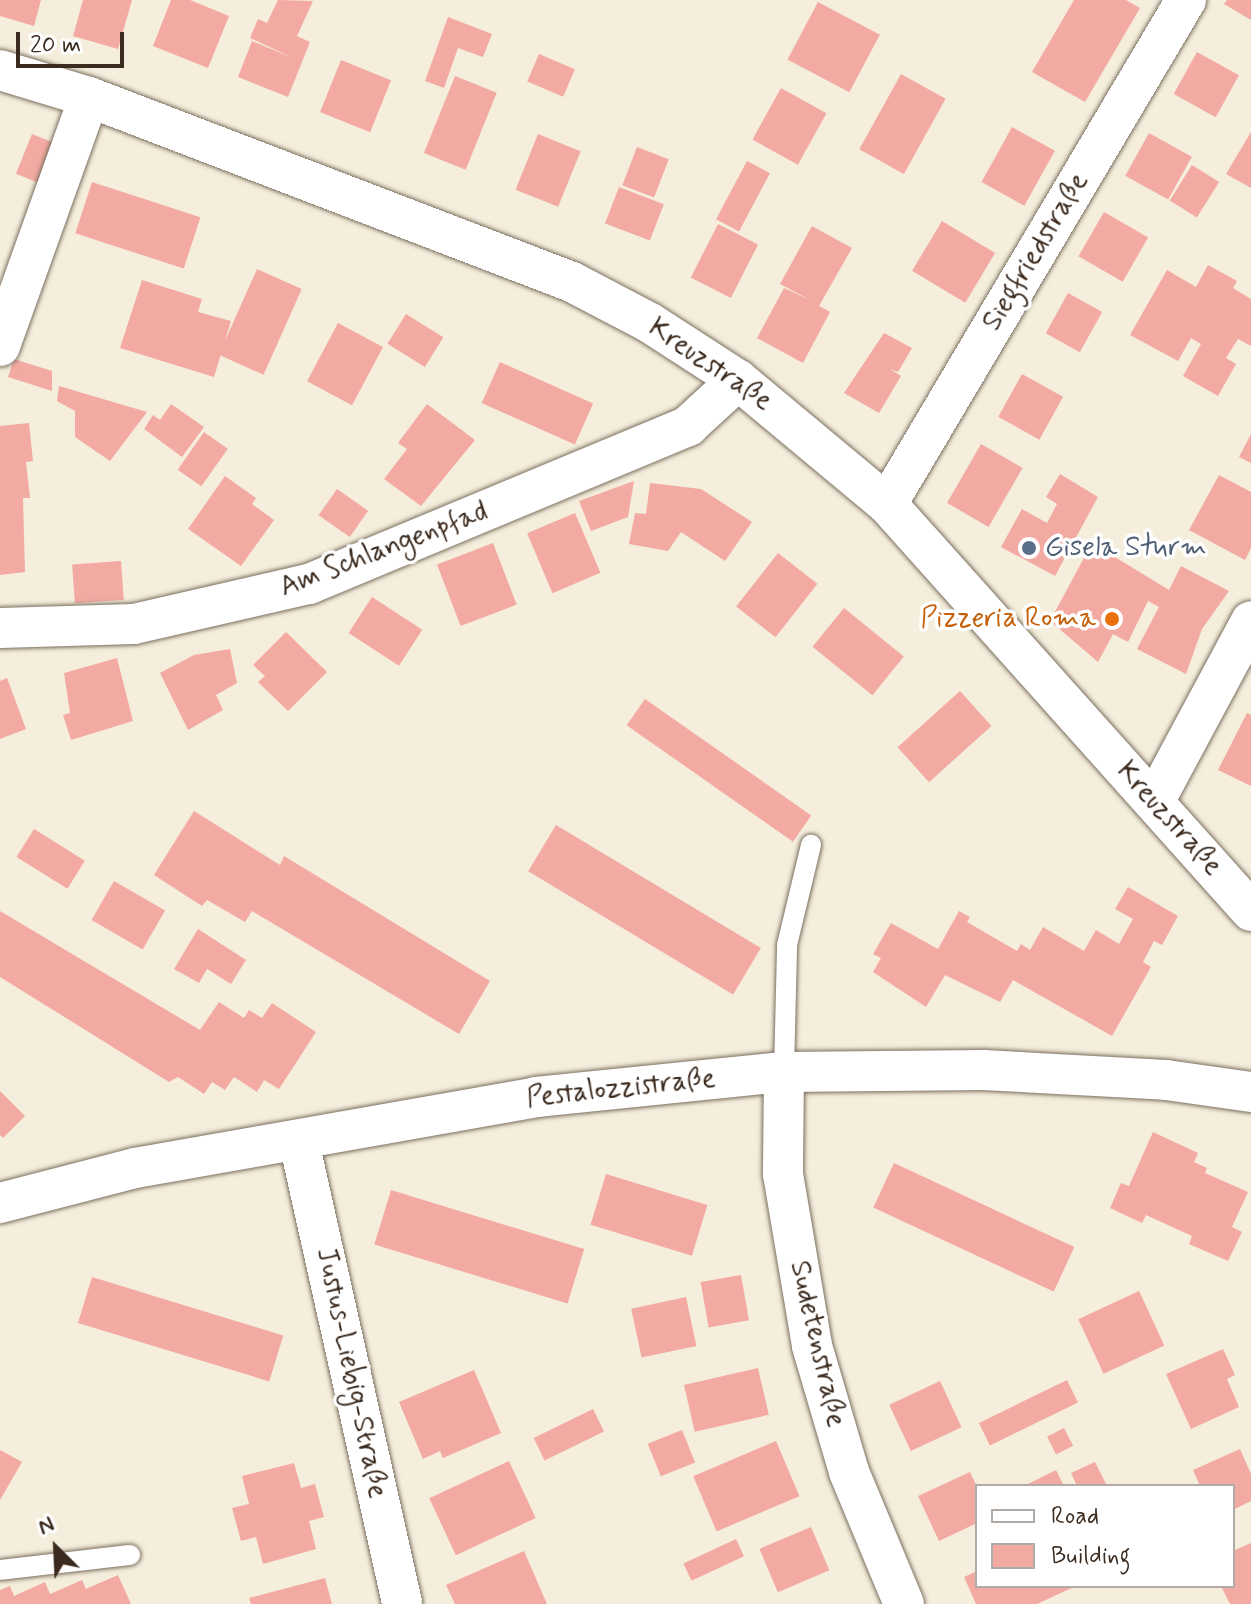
<!DOCTYPE html>
<html>
<head>
<meta charset="utf-8">
<style>
	body { margin:0 }
	#map { position:relative; width:1251px; height:1604px; overflow:hidden; background:#f5eedc; font-family:Mynerve,sans-serif }
	div>[style] { position:absolute }
	.building>* { inset:0; background:#f3aaa3; transform-origin:0 0 }
	.roads { filter:drop-shadow(0 0 2px #7c6f60) drop-shadow(0 0 2px #7c6f60) }
	.service>* { height:20px; margin:-10px; padding:0 10px; transform-origin:10px; border-radius:10px; background:#fff }
	.minor>* { height:40px; margin:-20px; padding:0 20px; transform-origin:20px; border-radius:20px; background:#fff }
	.dots>* { width:22px; height:22px; translate:-50% -50%; box-sizing:border-box; border:4px solid #fff; border-radius:50% }
	span { translate:-50% -50%; white-space:nowrap; text-align:center; line-height:1.15; -webkit-text-stroke:7px #fff; paint-order:stroke }
	.street-label { font-size:28px; color:#3b2a1e }
	.service-label { font-size:28px; color:#4e5e75 }
	.left { translate:0 -50%; text-align:left }
	.food-label { font-size:28px; color:#c56008 }
	.right { translate:-100% -50%; text-align:right }
	.legend { position:absolute; left:975px; top:1484px; width:260px; height:104px; box-sizing:border-box; background:#fff; border:2px solid #b1aaa5; margin:0; padding:10px 14px; list-style:none; font-size:24px; color:#3b2a1e }
	.legend li { display:flex; align-items:center; gap:16px; height:40px }
	.legend b { width:40px; border:2px solid #b1aaa5 }
	.north { position:absolute; left:16px; top:1508px; width:80px; height:80px; -webkit-text-stroke:6px #fff; paint-order:stroke; rotate:336deg; font-size:22px; font-weight:700; line-height:32px; text-align:center; color:#3b2a1e }
	.north::after { content:''; display:block; margin:auto; width:28px; height:36px; background:#3b2a1e; clip-path:polygon(50% 0,100% 100%,50% 72%,0 100%) }
	.scale { position:absolute; left:16px; top:32px; width:108px; height:36px; box-sizing:border-box; border:4px solid #3b2a1e; border-top:0; padding-left:10px; font-size:24px; line-height:28px; white-space:nowrap; color:#3b2a1e; -webkit-text-stroke:6px #fff; paint-order:stroke }
</style>
</head>
<body>
<div id="map">
	<div class="building">
		<i style="clip-path:polygon(0 0,41px 0,34px 26px,0 16px)"></i>
		<i style="clip-path:polygon(83px 0,132px 0,118px 49px,73px 36px)"></i>
		<i style="clip-path:polygon(171px 0,190px 0,229px 16px,208px 68px,153px 46px)"></i>
		<i style="clip-path:polygon(278px 0,313px 1px,297px 36px,310px 42px,288px 97px,238px 77px,252px 41px,293px 58px,250px 38px,258px 19px,267px 23px)"></i>
		<i style="clip-path:polygon(1074px 0,1126px 0,1140px 8px,1085px 102px,1032px 72px)"></i>
		<i style="clip-path:polygon(1227px 0,1251px 0,1251px 20px,1224px 4px)"></i>
		<i style="left:818px;top:2px;width:70px;height:65px;rotate:28deg"></i>
		<i style="clip-path:polygon(448px 17px,492px 34px,483px 57px,458px 48px,444px 88px,425px 81px)"></i>
		<i style="left:1197px;top:52px;width:48px;height:48px;rotate:29deg"></i>
		<i style="left:539px;top:54px;width:39px;height:30px;rotate:23deg"></i>
		<i style="left:341px;top:60px;width:54px;height:56px;rotate:22deg"></i>
		<i style="left:901px;top:74px;width:51px;height:86px;rotate:29deg"></i>
		<i style="left:455px;top:76px;width:45px;height:83px;rotate:22deg"></i>
		<i style="left:781px;top:88px;width:52px;height:59px;rotate:29deg"></i>
		<i style="left:1012px;top:127px;width:49px;height:63px;rotate:29deg"></i>
		<i style="clip-path:polygon(1251px 132px,1251px 188px,1226px 174px)"></i>
		<i style="left:1149px;top:133px;width:49px;height:49px;rotate:29deg"></i>
		<i style="left:32px;top:134px;width:32px;height:43px;rotate:22deg"></i>
		<i style="left:538px;top:134px;width:46px;height:60px;rotate:22deg"></i>
		<i style="left:637px;top:147px;width:34px;height:41px;rotate:21deg"></i>
		<i style="left:747px;top:161px;width:26px;height:66px;rotate:28deg"></i>
		<i style="left:1192px;top:165px;width:32px;height:42px;rotate:32deg"></i>
		<i style="left:92px;top:182px;width:114px;height:54px;rotate:18deg"></i>
		<i style="left:619px;top:187px;width:48px;height:39px;rotate:21deg"></i>
		<i style="left:1104px;top:212px;width:51px;height:51px;rotate:30deg"></i>
		<i style="left:942px;top:221px;width:62px;height:58px;rotate:31deg"></i>
		<i style="left:718px;top:224px;width:45px;height:60px;rotate:27deg"></i>
		<i style="clip-path:polygon(812px 226px,852px 248px,819px 306px,830px 312px,803px 363px,757px 338px,784px 288px,810px 300px,780px 284px)"></i>
		<i style="clip-path:polygon(1208px 265px,1237px 281px,1233px 288px,1251px 299px,1251px 346px,1238px 339px,1226px 358px,1236px 364px,1218px 396px,1183px 376px,1201px 344px,1191px 338px,1178px 361px,1130px 335px,1167px 270px,1196px 287px)"></i>
		<i style="left:257px;top:269px;width:49px;height:94px;rotate:24deg"></i>
		<i style="clip-path:polygon(142px 280px,202px 299px,198px 312px,231px 321px,214px 377px,120px 348px)"></i>
		<i style="left:1068px;top:293px;width:39px;height:46px;rotate:29deg"></i>
		<i style="left:406px;top:314px;width:44px;height:35px;rotate:32deg"></i>
		<i style="left:338px;top:323px;width:51px;height:66px;rotate:28deg"></i>
		<i style="clip-path:polygon(884px 333px,912px 348px,898px 372px,890px 369px,901px 376px,879px 413px,844px 393px)"></i>
		<i style="clip-path:polygon(14px 359px,52px 371px,52px 391px,8px 377px)"></i>
		<i style="left:500px;top:362px;width:102px;height:45px;rotate:24deg"></i>
		<i style="left:1022px;top:374px;width:47px;height:49px;rotate:29deg"></i>
		<i style="clip-path:polygon(59px 386px,147px 412px,110px 461px,75px 437px,75px 411px,57px 401px)"></i>
		<i style="clip-path:polygon(171px 404px,204px 427px,182px 457px,144px 429px,153px 415px,160px 420px)"></i>
		<i style="clip-path:polygon(427px 404px,475px 440px,421px 506px,384px 479px,407px 449px,398px 443px)"></i>
		<i style="clip-path:polygon(29px 423px,33px 461px,26px 462px,30px 498px,23px 498px,25px 572px,0 575px,0 426px)"></i>
		<i style="left:204px;top:432px;width:29px;height:46px;rotate:35deg"></i>
		<i style="clip-path:polygon(1251px 434px,1251px 463px,1239px 457px)"></i>
		<i style="left:981px;top:444px;width:48px;height:68px;rotate:30deg"></i>
		<i style="clip-path:polygon(1060px 474px,1098px 497px,1055px 576px,1001px 547px,1022px 509px,1047px 523px,1057px 504px,1046px 497px)"></i>
		<i style="clip-path:polygon(1219px 475px,1251px 492px,1251px 548px,1245px 560px,1189px 530px)"></i>
		<i style="clip-path:polygon(225px 476px,256px 498px,252px 504px,274px 520px,241px 566px,188px 529px)"></i>
		<i style="clip-path:polygon(634px 481px,628px 517px,591px 531px,579px 501px)"></i>
		<i style="clip-path:polygon(650px 483px,701px 489px,752px 522px,725px 561px,681px 532px,668px 551px,629px 544px,635px 513px,646px 514px)"></i>
		<i style="left:337px;top:489px;width:38px;height:32px;rotate:35deg"></i>
		<i style="left:575px;top:513px;width:65px;height:52px;rotate:67deg"></i>
		<i style="left:493px;top:543px;width:66px;height:60px;rotate:69deg"></i>
		<i style="clip-path:polygon(1092px 543px,1169px 590px,1181px 566px,1229px 591px,1202px 629px,1186px 674px,1137px 649px,1159px 607px,1148px 601px,1128px 642px,1113px 634px,1098px 662px,1050px 621px)"></i>
		<i style="left:778px;top:553px;width:50px;height:68px;rotate:38deg"></i>
		<i style="left:121px;top:561px;width:39px;height:49px;rotate:86deg"></i>
		<i style="left:372px;top:597px;width:60px;height:43px;rotate:33deg"></i>
		<i style="left:844px;top:608px;width:77px;height:50px;rotate:39deg"></i>
		<i style="clip-path:polygon(286px 632px,327px 672px,288px 711px,258px 682px,265px 676px,253px 665px)"></i>
		<i style="clip-path:polygon(230px 649px,237px 683px,216px 695px,223px 710px,188px 730px,160px 673px,194px 655px)"></i>
		<i style="clip-path:polygon(117px 658px,133px 721px,71px 740px,63px 715px,70px 713px,64px 673px)"></i>
		<i style="clip-path:polygon(7px 678px,26px 729px,0 739px,0 681px)"></i>
		<i style="left:960px;top:691px;width:47px;height:84px;rotate:48deg"></i>
		<i style="left:645px;top:699px;width:203px;height:32px;rotate:35deg"></i>
		<i style="clip-path:polygon(1247px 713px,1251px 715px,1251px 786px,1218px 770px)"></i>
		<i style="clip-path:polygon(194px 811px,280px 865px,284px 856px,490px 981px,459px 1034px,252px 911px,245px 922px,207px 900px,202px 906px,154px 875px)"></i>
		<i style="left:556px;top:825px;width:239px;height:54px;rotate:31deg"></i>
		<i style="left:34px;top:829px;width:60px;height:33px;rotate:32deg"></i>
		<i style="left:114px;top:881px;width:59px;height:45px;rotate:30deg"></i>
		<i style="clip-path:polygon(1128px 887px,1178px 916px,1162px 945px,1154px 941px,1143px 962px,1151px 967px,1112px 1036px,1013px 980px,1000px 1002px,945px 975px,926px 1007px,873px 972px,881px 958px,873px 954px,891px 923px,938px 949px,959px 911px,970px 917px,967px 922px,1017px 951px,1021px 944px,1030px 950px,1043px 927px,1084px 951px,1096px 930px,1119px 944px,1133px 919px,1115px 909px)"></i>
		<i style="clip-path:polygon(0 911px,200px 1030px,219px 1002px,244px 1018px,249px 1010px,262px 1018px,272px 1003px,316px 1032px,279px 1089px,264px 1080px,257px 1092px,234px 1077px,225px 1090px,212px 1082px,204px 1094px,178px 1077px,169px 1082px,0 977px)"></i>
		<i style="clip-path:polygon(198px 929px,246px 960px,231px 984px,207px 969px,199px 983px,174px 969px)"></i>
		<i style="clip-path:polygon(0 1091px,25px 1116px,3px 1138px,0 1135px)"></i>
		<i style="clip-path:polygon(1153px 1132px,1198px 1153px,1194px 1162px,1207px 1168px,1205px 1173px,1248px 1192px,1232px 1227px,1242px 1232px,1228px 1261px,1189px 1244px,1192px 1236px,1146px 1215px,1142px 1223px,1110px 1208px,1121px 1183px,1129px 1186px)"></i>
		<i style="left:894px;top:1163px;width:199px;height:49px;rotate:25deg"></i>
		<i style="left:606px;top:1174px;width:106px;height:53px;rotate:17deg"></i>
		<i style="left:391px;top:1190px;width:202px;height:57px;rotate:17deg"></i>
		<i style="left:741px;top:1275px;width:46px;height:41px;rotate:80deg"></i>
		<i style="left:92px;top:1277px;width:200px;height:48px;rotate:17deg"></i>
		<i style="left:1139px;top:1291px;width:60px;height:67px;rotate:65deg"></i>
		<i style="left:686px;top:1297px;width:50px;height:56px;rotate:78deg"></i>
		<i style="clip-path:polygon(1223px 1349px,1235px 1375px,1227px 1379px,1239px 1407px,1191px 1429px,1166px 1374px)"></i>
		<i style="left:758px;top:1368px;width:48px;height:76px;rotate:77deg"></i>
		<i style="clip-path:polygon(474px 1370px,501px 1433px,443px 1458px,440px 1451px,423px 1459px,399px 1402px)"></i>
		<i style="left:1067px;top:1380px;width:25px;height:98px;rotate:64deg"></i>
		<i style="left:940px;top:1381px;width:51px;height:56px;rotate:65deg"></i>
		<i style="left:593px;top:1409px;width:25px;height:66px;rotate:64deg"></i>
		<i style="left:1064px;top:1428px;width:20px;height:19px;rotate:63deg"></i>
		<i style="left:682px;top:1430px;width:35px;height:37px;rotate:68deg"></i>
		<i style="left:776px;top:1441px;width:60px;height:90px;rotate:67deg"></i>
		<i style="clip-path:polygon(1240px 1449px,1251px 1474px,1251px 1501px,1233px 1510px,1233px 1486px,1200px 1486px,1193px 1470px)"></i>
		<i style="clip-path:polygon(0 1450px,22px 1462px,0 1500px)"></i>
		<i style="left:509px;top:1461px;width:63px;height:88px;rotate:65deg"></i>
		<i style="clip-path:polygon(1095px 1462px,1107px 1486px,1077px 1486px,1071px 1473px)"></i>
		<i style="clip-path:polygon(294px 1463px,301px 1488px,315px 1484px,324px 1517px,309px 1521px,316px 1549px,263px 1564px,256px 1537px,241px 1541px,232px 1508px,249px 1504px,242px 1476px)"></i>
		<i style="clip-path:polygon(1056px 1470px,1064px 1486px,1024px 1486px)"></i>
		<i style="clip-path:polygon(970px 1472px,977px 1487px,977px 1523px,939px 1541px,918px 1496px)"></i>
		<i style="left:811px;top:1527px;width:47px;height:56px;rotate:67deg"></i>
		<i style="left:736px;top:1539px;width:19px;height:58px;rotate:65deg"></i>
		<i style="clip-path:polygon(1251px 1543px,1251px 1604px,1230px 1604px,1221px 1586px,1233px 1586px,1233px 1551px)"></i>
		<i style="clip-path:polygon(524px 1551px,547px 1604px,455px 1604px,446px 1585px)"></i>
		<i style="clip-path:polygon(977px 1571px,977px 1586px,1076px 1586px,1037px 1604px,976px 1604px,964px 1577px)"></i>
		<i style="clip-path:polygon(118px 1575px,131px 1604px,0 1604px,0 1590px,10px 1586px,14px 1596px,45px 1582px,50px 1594px,82px 1580px,86px 1589px)"></i>
		<i style="clip-path:polygon(325px 1578px,332px 1604px,251px 1604px,249px 1598px)"></i>
	</div>
	<div class="roads">
		<div class="service">
			<i style="left:784px;top:1072px;width:127px;rotate:-88.6deg"></i>
			<i style="left:787px;top:945px;width:103px;rotate:-76.5deg"></i>
			<i style="left:0;top:1570px;width:131px;rotate:-6.6deg"></i>
		</div>
		<div class="minor">
			<i style="left:0;top:70px;width:93px;rotate:16.9deg"></i>
			<i style="left:89px;top:97px;width:517px;rotate:20.96deg"></i>
			<i style="left:572px;top:282px;width:88px;rotate:27.7deg"></i>
			<i style="left:650px;top:323px;width:105px;rotate:32.9deg"></i>
			<i style="left:738px;top:380px;width:194px;rotate:39.8deg"></i>
			<i style="left:887px;top:504px;width:546px;rotate:48.19deg"></i>
			<i style="left:0;top:346px;width:264px;rotate:-70.3deg"></i>
			<i style="left:887px;top:504px;width:586px;rotate:-59.32deg"></i>
			<i style="left:0;top:628px;width:134px;rotate:-1.7deg"></i>
			<i style="left:134px;top:624px;width:180px;rotate:-12.9deg"></i>
			<i style="left:309px;top:584px;width:411px;rotate:-22.6deg"></i>
			<i style="left:688px;top:426px;width:68px;rotate:-42.6deg"></i>
			<i style="left:1154px;top:802px;width:205px;rotate:-61.8deg"></i>
			<i style="left:784px;top:1072px;width:102px;rotate:90.6deg"></i>
			<i style="left:783px;top:1174px;width:174px;rotate:80.4deg"></i>
			<i style="left:812px;top:1346px;width:131px;rotate:73.6deg"></i>
			<i style="left:849px;top:1472px;width:143px;rotate:67.4deg"></i>
			<i style="left:299px;top:1142px;width:473px;rotate:77.4deg"></i>
			<i style="left:0;top:1203px;width:139px;rotate:-14.5deg"></i>
			<i style="left:135px;top:1168px;width:407px;rotate:-10deg"></i>
			<i style="left:536px;top:1097px;width:249px;rotate:-5.8deg"></i>
			<i style="left:784px;top:1072px;width:199px;rotate:-0.6deg"></i>
			<i style="left:983px;top:1070px;width:183px;rotate:3.1deg"></i>
			<i style="left:1166px;top:1080px;width:86px;rotate:8deg"></i>
		</div>
	</div>
	<div class="dots">
		<i style="left:1029px;top:548px;background:#5c6f8a"></i>
		<i style="left:1112px;top:619px;background:#e8710a"></i>
	</div>
	<div class="street-label">
		<span style="left:1036px;top:252px;rotate:-59deg">Siegfriedstraße</span>
		<span style="left:710px;top:365px;rotate:34deg">Kreuzstraße</span>
		<span style="left:384px;top:550px;rotate:-21deg">Am Schlangenpfad</span>
		<span style="left:1169px;top:819px;rotate:48deg">Kreuzstraße</span>
		<span style="left:621px;top:1089px;rotate:-6deg">Pestalozzistraße</span>
		<span style="left:817px;top:1344px;rotate:77deg">Sudetenstraße</span>
		<span style="left:351px;top:1373px;rotate:78deg">Justus-Liebig-Straße</span>
	</div>
	<div class="service-label">
		<span class="left" style="left:1045px;top:548px">Gisela Sturm</span>
	</div>
	<div class="food-label">
		<span class="right" style="left:1096px;top:619px">Pizzeria Roma</span>
	</div>
	<ul class="legend">
	<li><b style="height:10px;background:#fff"></b>Road</li>
	<li><b style="height:22px;background:#f3aaa3"></b>Building</li>
	</ul>
	<div class="north">N</div>
	<div class="scale">20 m</div>
</div>
</body>
</html>
